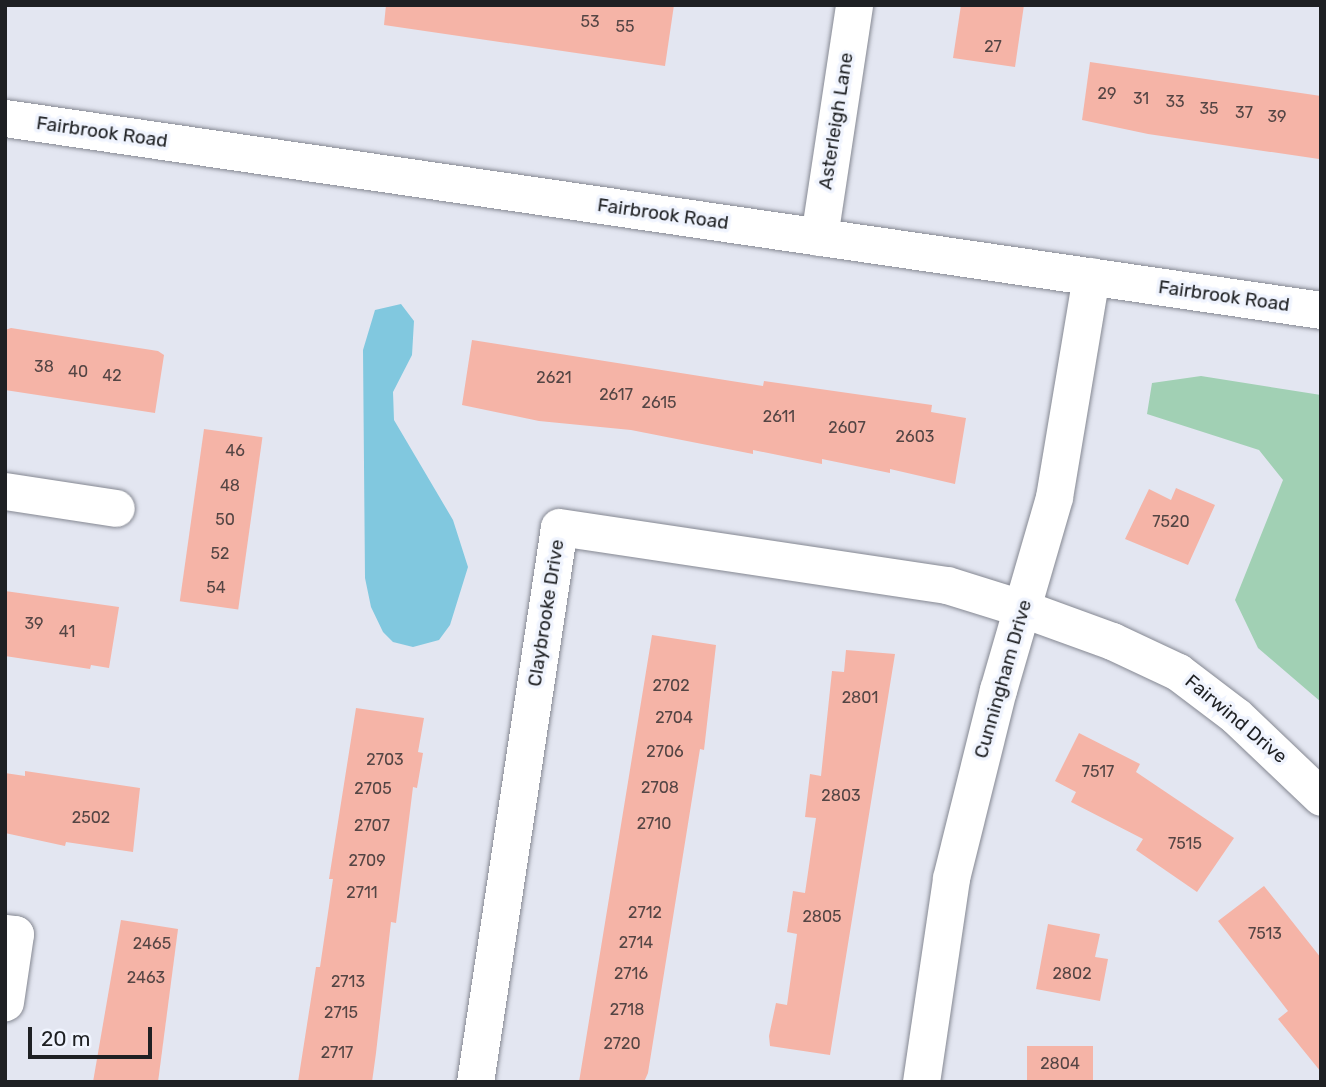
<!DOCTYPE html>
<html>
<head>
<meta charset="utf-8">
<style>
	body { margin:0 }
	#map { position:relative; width:1326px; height:1087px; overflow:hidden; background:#e3e6f1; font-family:Rubik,sans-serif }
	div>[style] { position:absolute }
	.green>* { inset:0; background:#a1d0b4 }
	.water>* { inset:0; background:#81c8df }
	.building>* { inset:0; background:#f5b4a7; transform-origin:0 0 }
	.roads { filter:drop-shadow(0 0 2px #858892) drop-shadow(0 0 2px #858892) }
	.minor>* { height:37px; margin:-18.5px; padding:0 18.5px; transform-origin:18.5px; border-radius:18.5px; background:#fff }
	span { translate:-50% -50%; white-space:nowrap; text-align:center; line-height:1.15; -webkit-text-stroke:7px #f0f4fe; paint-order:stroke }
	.number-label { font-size:16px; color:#544544 }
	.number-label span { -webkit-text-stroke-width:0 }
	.street-label { font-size:19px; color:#1e2023 }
	.frame { position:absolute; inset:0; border:7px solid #1e2023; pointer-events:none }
	.scale { position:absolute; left:28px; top:1027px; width:124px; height:32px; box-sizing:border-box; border:4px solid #1e2023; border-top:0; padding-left:9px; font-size:21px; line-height:24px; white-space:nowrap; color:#1e2023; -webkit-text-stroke:5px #f0f4fe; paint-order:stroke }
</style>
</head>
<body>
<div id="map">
	<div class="green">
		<i style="clip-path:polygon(1201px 376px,1321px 395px,1321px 702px,1258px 648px,1235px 600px,1283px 480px,1259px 450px,1147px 414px,1152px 383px)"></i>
	</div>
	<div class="water">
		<i style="clip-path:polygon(401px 304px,414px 321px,412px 355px,393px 392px,394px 420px,453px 520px,468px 567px,450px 625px,439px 640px,413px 647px,393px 642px,383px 632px,371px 607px,365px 578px,363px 350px,375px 310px)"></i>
	</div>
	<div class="building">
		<i style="clip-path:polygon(386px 5px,674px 5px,665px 66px,384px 25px)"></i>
		<i style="clip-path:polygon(961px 5px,1024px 5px,1015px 67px,953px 58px)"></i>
		<i style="clip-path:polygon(1090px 62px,1321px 96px,1321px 155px,1319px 159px,1148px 134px,1082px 120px)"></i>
		<i style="clip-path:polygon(11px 328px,158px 351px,164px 355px,155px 413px,5px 390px,5px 330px)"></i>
		<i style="clip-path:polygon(472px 340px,763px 386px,764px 381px,932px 405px,931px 412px,966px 418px,955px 484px,890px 469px,890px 473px,822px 459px,822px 464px,753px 450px,753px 454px,631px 430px,539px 421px,462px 405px)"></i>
		<i style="left:204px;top:429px;width:59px;height:174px;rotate:8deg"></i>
		<i style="clip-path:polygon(1176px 488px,1215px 505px,1188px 565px,1125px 539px,1149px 489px,1171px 500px)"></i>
		<i style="clip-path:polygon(5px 591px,119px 607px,109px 668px,91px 665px,90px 669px,5px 656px)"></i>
		<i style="clip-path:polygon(652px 635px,716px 645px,704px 750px,700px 749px,648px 1073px,644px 1082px,579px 1082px)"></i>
		<i style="clip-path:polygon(846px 650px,895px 654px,830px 1055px,770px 1046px,769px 1036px,776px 1003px,787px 1005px,797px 934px,787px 932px,793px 891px,805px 893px,816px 818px,805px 817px,810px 774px,821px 776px,832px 671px,844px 672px)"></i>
		<i style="clip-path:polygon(356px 708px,424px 718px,418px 752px,423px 753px,417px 788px,413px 787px,396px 923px,391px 922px,376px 1053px,372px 1082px,298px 1082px,316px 967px,320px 967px,333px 879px,329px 879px)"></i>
		<i style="clip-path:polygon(1079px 733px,1140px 764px,1136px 772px,1234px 838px,1197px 892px,1136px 850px,1143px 839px,1071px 802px,1076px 792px,1055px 781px)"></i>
		<i style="clip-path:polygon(25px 771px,140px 788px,133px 852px,66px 842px,65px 846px,5px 833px,5px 773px,25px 776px)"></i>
		<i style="clip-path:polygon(1264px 886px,1321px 958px,1321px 1072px,1278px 1019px,1288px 1011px,1218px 921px)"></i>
		<i style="clip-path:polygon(121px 920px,178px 929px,158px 1082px,93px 1082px)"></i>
		<i style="clip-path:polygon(1048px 924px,1100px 934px,1095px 957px,1108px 959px,1100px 1001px,1036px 989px)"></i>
		<i style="left:1027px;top:1046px;width:66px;height:36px"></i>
	</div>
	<div class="roads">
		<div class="minor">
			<i style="left:5px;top:118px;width:1330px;rotate:8.3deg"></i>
			<i style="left:819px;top:237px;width:235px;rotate:-81.4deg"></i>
			<i style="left:5px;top:491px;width:112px;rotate:8.7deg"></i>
			<i style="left:5px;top:933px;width:10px;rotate:6deg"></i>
			<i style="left:15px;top:934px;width:69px;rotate:98.4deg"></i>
			<i style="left:475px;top:1082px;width:561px;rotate:-81.39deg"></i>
			<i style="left:559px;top:527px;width:392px;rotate:8.5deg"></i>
			<i style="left:947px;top:585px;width:81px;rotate:17.3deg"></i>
			<i style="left:1024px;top:609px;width:94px;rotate:20deg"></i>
			<i style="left:1112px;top:641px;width:73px;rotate:25.2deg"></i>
			<i style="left:1178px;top:672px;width:73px;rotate:37.2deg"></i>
			<i style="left:1236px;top:716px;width:117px;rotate:43.6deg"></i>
			<i style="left:921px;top:1082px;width:206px;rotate:-81.6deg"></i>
			<i style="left:951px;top:878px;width:194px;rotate:-76deg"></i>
			<i style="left:998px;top:690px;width:201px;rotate:-73.8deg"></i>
			<i style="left:1054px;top:497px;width:224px;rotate:-80.5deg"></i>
		</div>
	</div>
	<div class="number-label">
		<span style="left:590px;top:22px">53</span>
		<span style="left:625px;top:27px">55</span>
		<span style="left:993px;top:47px">27</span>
		<span style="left:1107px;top:94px">29</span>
		<span style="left:1141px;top:99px">31</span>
		<span style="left:1175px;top:102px">33</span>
		<span style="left:1209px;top:109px">35</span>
		<span style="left:1244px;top:113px">37</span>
		<span style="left:1277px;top:117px">39</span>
		<span style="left:44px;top:367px">38</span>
		<span style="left:78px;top:372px">40</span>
		<span style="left:112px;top:376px">42</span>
		<span style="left:554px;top:378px">2621</span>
		<span style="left:616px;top:395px">2617</span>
		<span style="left:659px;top:403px">2615</span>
		<span style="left:779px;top:417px">2611</span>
		<span style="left:847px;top:428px">2607</span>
		<span style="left:915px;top:437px">2603</span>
		<span style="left:235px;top:451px">46</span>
		<span style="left:230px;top:486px">48</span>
		<span style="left:225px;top:520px">50</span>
		<span style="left:1171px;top:522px">7520</span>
		<span style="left:220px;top:554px">52</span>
		<span style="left:216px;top:588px">54</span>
		<span style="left:34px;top:624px">39</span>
		<span style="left:67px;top:632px">41</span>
		<span style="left:671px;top:686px">2702</span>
		<span style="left:860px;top:698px">2801</span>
		<span style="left:674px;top:718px">2704</span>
		<span style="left:665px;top:752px">2706</span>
		<span style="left:385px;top:760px">2703</span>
		<span style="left:1098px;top:772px">7517</span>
		<span style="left:660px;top:788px">2708</span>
		<span style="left:373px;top:789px">2705</span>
		<span style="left:841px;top:796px">2803</span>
		<span style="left:91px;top:818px">2502</span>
		<span style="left:654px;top:824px">2710</span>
		<span style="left:372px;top:826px">2707</span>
		<span style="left:1185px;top:844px">7515</span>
		<span style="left:367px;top:861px">2709</span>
		<span style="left:362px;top:893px">2711</span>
		<span style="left:645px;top:913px">2712</span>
		<span style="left:822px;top:917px">2805</span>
		<span style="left:1265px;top:934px">7513</span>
		<span style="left:636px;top:943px">2714</span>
		<span style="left:152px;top:944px">2465</span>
		<span style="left:631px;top:974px">2716</span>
		<span style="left:1072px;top:974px">2802</span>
		<span style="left:146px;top:978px">2463</span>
		<span style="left:348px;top:982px">2713</span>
		<span style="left:627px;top:1010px">2718</span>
		<span style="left:341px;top:1013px">2715</span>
		<span style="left:622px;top:1044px">2720</span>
		<span style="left:337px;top:1053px">2717</span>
		<span style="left:1060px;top:1064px">2804</span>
	</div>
	<div class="street-label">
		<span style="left:836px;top:121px;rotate:-81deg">Asterleigh Lane</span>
		<span style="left:102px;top:132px;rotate:8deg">Fairbrook Road</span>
		<span style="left:663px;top:214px;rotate:8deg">Fairbrook Road</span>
		<span style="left:1224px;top:296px;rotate:8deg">Fairbrook Road</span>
		<span style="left:546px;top:613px;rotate:-81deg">Claybrooke Drive</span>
		<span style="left:1003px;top:679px;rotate:-74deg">Cunningham Drive</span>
		<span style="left:1236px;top:719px;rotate:40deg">Fairwind Drive</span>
	</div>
	<div class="frame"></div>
	<div class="scale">20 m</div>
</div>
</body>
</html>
